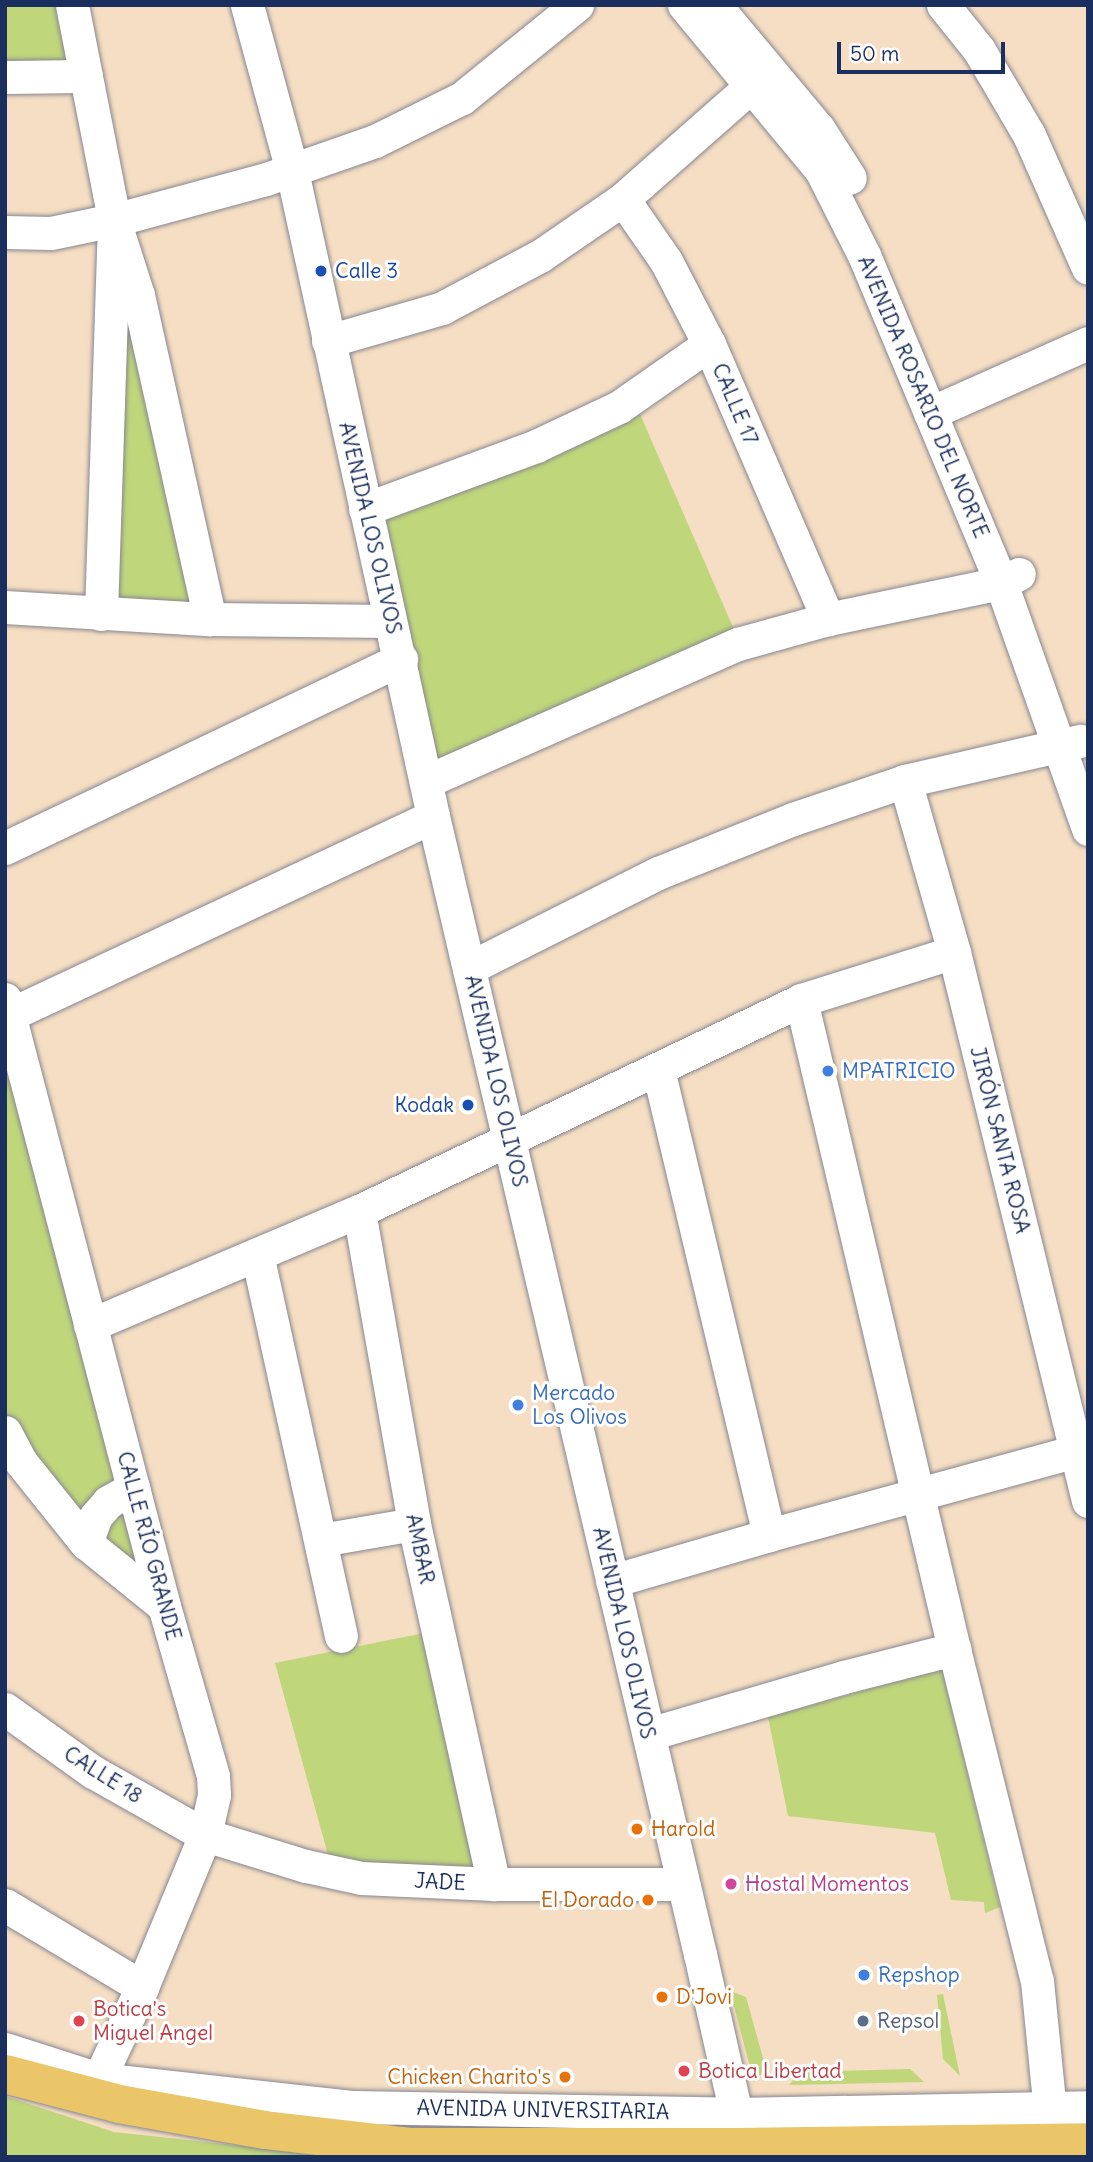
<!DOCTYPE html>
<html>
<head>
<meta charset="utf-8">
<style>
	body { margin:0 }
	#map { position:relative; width:1093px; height:2162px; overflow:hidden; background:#f5dec3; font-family:Delius,sans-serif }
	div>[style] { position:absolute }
	.green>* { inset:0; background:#bfd67b }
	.roads { filter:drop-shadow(0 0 2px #888690) drop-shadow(0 0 2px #888690) }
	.minor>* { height:33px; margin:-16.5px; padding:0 16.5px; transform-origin:16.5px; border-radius:16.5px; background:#fff }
	.major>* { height:38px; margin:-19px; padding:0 19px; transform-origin:19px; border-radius:19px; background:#eac669 }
	.dots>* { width:19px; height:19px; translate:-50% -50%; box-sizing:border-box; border:4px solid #fff; border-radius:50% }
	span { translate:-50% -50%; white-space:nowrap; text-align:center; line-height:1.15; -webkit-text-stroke:6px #fff; paint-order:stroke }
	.transit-label { font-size:21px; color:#164399 }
	.left { translate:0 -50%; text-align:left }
	.right { translate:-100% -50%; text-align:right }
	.street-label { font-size:21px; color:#1b2f5e }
	.shop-label { font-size:21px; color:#366cbe }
	.food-label { font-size:21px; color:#c56008 }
	.hotel-label { font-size:21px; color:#b23c85 }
	.health-label { font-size:21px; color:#be3a42 }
	.service-label { font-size:21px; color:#4e5e75 }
	.frame { position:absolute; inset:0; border:7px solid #1b2f5e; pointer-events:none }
	.scale { position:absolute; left:837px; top:42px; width:168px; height:32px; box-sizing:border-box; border:4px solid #1b2f5e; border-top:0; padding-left:9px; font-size:21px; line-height:24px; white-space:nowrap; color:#1b2f5e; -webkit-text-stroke:5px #fff; paint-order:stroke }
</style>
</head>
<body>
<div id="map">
	<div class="green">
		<i style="clip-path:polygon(5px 5px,62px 5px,75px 70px,5px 72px)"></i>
		<i style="clip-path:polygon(118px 298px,134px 302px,204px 611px,109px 606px)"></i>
		<i style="clip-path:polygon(636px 405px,736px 634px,454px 764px,436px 758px,383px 511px)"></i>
		<i style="clip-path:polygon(5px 1024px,151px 1582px,85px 1529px,26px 1455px,5px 1411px)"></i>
		<i style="clip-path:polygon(429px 1632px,483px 1875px,330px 1862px,275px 1663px)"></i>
		<i style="clip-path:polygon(942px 1669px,1000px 1907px,985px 1913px,984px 1902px,951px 1900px,935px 1833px,788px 1816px,768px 1717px)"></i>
		<i style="clip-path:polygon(730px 1991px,746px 1997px,766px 2069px,754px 2082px)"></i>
		<i style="clip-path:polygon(943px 1994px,960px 2076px,943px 2059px,937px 1995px)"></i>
		<i style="clip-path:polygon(910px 2069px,924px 2082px,789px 2085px,800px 2072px)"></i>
		<i style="clip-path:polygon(5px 2096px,114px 2132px,344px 2157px,5px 2157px)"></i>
	</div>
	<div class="roads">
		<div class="minor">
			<i style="left:72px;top:5px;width:219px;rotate:78.9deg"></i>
			<i style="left:114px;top:220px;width:79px;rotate:72.3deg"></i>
			<i style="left:138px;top:295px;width:332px;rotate:77.5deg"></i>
			<i style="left:247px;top:5px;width:172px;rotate:74.8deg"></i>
			<i style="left:292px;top:171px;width:660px;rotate:77.67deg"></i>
			<i style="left:433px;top:816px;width:1169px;rotate:76.8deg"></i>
			<i style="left:700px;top:1954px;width:164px;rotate:77.3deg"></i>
			<i style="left:736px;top:2114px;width:43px;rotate:84.7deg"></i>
			<i style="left:684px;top:5px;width:214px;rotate:50.3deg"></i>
			<i style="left:821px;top:170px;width:95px;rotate:63.2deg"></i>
			<i style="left:864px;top:255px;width:355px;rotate:67.3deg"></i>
			<i style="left:1001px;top:583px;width:261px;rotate:70.5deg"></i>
			<i style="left:715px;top:5px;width:160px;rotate:50.1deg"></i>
			<i style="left:818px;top:128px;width:59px;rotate:57.4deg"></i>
			<i style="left:943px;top:5px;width:58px;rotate:51.3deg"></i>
			<i style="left:979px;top:50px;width:99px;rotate:59.5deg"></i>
			<i style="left:1029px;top:135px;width:145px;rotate:66.1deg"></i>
			<i style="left:5px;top:77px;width:81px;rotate:-0.7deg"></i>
			<i style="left:623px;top:199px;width:75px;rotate:55.3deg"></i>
			<i style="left:666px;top:261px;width:93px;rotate:62.6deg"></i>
			<i style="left:709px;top:344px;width:300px;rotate:66.6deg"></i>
			<i style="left:5px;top:232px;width:46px;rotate:1.2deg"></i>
			<i style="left:51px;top:233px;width:64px;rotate:-11.7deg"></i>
			<i style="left:114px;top:220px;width:157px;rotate:-15.1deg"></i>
			<i style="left:266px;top:179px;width:115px;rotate:-19.2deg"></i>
			<i style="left:375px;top:141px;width:97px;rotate:-26.3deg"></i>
			<i style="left:462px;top:98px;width:148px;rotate:-39deg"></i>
			<i style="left:328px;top:341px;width:119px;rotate:-16.1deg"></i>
			<i style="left:442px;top:308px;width:111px;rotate:-28deg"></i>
			<i style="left:540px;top:256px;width:101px;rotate:-34.5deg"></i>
			<i style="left:623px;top:199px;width:193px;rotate:-41.4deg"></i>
			<i style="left:930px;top:413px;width:173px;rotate:-23.9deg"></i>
			<i style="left:365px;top:509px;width:182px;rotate:-20.2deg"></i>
			<i style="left:536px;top:446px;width:92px;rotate:-25.2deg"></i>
			<i style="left:619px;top:407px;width:110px;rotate:-35deg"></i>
			<i style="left:5px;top:607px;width:205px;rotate:3.4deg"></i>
			<i style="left:210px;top:619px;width:180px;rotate:0.6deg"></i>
			<i style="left:101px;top:614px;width:371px;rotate:-88.1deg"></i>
			<i style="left:427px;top:781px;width:340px;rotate:-23.8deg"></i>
			<i style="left:738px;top:644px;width:93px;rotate:-15.5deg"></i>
			<i style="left:828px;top:619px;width:177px;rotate:-11.8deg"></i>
			<i style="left:1001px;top:583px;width:20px;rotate:-27deg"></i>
			<i style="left:905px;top:781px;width:178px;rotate:74deg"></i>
			<i style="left:954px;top:952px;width:565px;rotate:76.28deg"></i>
			<i style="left:5px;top:848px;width:439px;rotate:-25.5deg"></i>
			<i style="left:469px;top:968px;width:212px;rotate:-26.7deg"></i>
			<i style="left:658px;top:873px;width:145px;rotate:-21.8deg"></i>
			<i style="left:793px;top:819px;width:118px;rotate:-18.7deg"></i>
			<i style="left:905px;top:781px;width:180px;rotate:-12.9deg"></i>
			<i style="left:5px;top:999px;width:627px;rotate:75.32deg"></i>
			<i style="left:164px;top:1606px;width:177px;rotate:73.9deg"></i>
			<i style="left:213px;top:1776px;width:19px;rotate:87deg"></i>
			<i style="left:214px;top:1795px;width:41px;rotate:102.7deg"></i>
			<i style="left:205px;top:1835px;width:165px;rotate:112.5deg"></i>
			<i style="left:142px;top:1987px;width:102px;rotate:115.1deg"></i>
			<i style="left:801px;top:1000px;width:667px;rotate:76.73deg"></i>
			<i style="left:954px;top:1649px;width:342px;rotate:76deg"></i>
			<i style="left:1037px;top:1981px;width:162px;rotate:84.3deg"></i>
			<i style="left:9px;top:1015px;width:468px;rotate:-25.1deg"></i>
			<i style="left:658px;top:1069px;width:479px;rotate:76.6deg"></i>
			<i style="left:359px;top:1211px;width:318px;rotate:80deg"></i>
			<i style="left:414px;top:1524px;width:369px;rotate:77.5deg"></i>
			<i style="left:257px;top:1254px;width:391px;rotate:77.6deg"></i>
			<i style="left:90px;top:1325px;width:292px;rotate:-23deg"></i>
			<i style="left:359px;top:1211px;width:490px;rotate:-25.5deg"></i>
			<i style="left:801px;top:1000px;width:160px;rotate:-17.4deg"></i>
			<i style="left:5px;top:1432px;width:34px;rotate:62deg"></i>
			<i style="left:21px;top:1462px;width:104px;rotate:51.3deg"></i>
			<i style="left:86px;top:1543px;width:100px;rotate:38.9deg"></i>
			<i style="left:321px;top:1540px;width:94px;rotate:-9.8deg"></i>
			<i style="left:86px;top:1543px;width:29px;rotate:-70deg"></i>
			<i style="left:96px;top:1516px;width:18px;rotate:-49deg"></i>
			<i style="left:108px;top:1502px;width:29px;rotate:-29deg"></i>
			<i style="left:612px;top:1581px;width:164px;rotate:-16.3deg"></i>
			<i style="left:769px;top:1535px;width:331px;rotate:-15.3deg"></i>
			<i style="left:5px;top:1709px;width:108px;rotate:35.6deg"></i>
			<i style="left:93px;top:1772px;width:129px;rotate:29.4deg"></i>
			<i style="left:205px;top:1835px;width:106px;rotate:17.1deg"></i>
			<i style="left:306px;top:1866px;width:56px;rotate:12.3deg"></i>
			<i style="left:361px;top:1878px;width:133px;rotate:2.6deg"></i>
			<i style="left:494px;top:1884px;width:187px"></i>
			<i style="left:649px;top:1734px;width:203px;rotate:-16.3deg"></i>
			<i style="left:844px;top:1677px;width:114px;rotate:-14.3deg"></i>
			<i style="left:5px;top:1905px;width:160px;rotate:30.9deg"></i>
			<i style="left:5px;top:2049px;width:99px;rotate:17.7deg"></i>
			<i style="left:99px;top:2079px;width:256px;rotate:6.3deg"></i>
			<i style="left:353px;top:2107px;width:383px;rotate:1deg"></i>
			<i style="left:736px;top:2114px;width:352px;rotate:-1.1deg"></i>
		</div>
		<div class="major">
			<i style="left:5px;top:2074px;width:118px;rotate:14.7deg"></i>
			<i style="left:119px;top:2104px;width:148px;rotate:10.1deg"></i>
			<i style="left:265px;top:2130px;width:148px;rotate:6.6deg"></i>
			<i style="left:412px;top:2147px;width:327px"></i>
			<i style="left:739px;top:2147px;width:349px;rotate:-0.8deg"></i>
		</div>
	</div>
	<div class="dots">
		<i style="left:321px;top:271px;background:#1a4fb4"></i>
		<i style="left:828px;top:1071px;background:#3f7fe0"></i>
		<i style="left:468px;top:1105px;background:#1a4fb4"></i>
		<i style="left:518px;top:1405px;background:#3f7fe0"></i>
		<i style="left:637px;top:1829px;background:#e8710a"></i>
		<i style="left:731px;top:1884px;background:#d1479c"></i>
		<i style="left:648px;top:1900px;background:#e8710a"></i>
		<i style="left:864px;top:1975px;background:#3f7fe0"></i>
		<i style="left:662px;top:1997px;background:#e8710a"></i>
		<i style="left:79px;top:2021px;background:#e0444e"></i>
		<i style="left:863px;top:2021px;background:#5c6f8a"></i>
		<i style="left:684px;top:2071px;background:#e0444e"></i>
		<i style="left:565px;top:2077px;background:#e8710a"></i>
	</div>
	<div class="transit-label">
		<span class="left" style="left:335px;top:271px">Calle 3</span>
		<span class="right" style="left:454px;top:1105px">Kodak</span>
	</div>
	<div class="street-label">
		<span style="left:923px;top:397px;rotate:67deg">AVENIDA ROSARIO DEL NORTE</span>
		<span style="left:735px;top:404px;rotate:67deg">CALLE 17</span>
		<span style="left:370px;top:528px;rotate:77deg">AVENIDA LOS OLIVOS</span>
		<span style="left:496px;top:1081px;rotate:77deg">AVENIDA LOS OLIVOS</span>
		<span style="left:1000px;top:1140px;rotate:76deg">JIRÓN SANTA ROSA</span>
		<span style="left:149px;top:1546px;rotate:75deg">CALLE RÍO GRANDE</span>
		<span style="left:420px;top:1549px;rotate:78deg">AMBAR</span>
		<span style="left:624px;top:1633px;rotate:77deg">AVENIDA LOS OLIVOS</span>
		<span style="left:103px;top:1775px;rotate:32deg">CALLE 18</span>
		<span style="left:440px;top:1882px;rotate:3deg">JADE</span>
		<span style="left:543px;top:2110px;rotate:1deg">AVENIDA UNIVERSITARIA</span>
	</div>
	<div class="shop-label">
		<span class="left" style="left:842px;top:1071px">MPATRICIO</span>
		<span class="left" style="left:532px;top:1405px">Mercado<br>Los Olivos</span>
		<span class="left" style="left:878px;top:1975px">Repshop</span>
	</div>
	<div class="food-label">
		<span class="left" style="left:651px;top:1829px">Harold</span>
		<span class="right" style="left:634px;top:1900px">El Dorado</span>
		<span class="left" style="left:676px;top:1997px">D'Jovi</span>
		<span class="right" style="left:551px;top:2077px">Chicken Charito's</span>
	</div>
	<div class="hotel-label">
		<span class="left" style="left:745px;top:1884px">Hostal Momentos</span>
	</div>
	<div class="health-label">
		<span class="left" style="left:93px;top:2021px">Botica's<br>Miguel Angel</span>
		<span class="left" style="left:698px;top:2071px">Botica Libertad</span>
	</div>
	<div class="service-label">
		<span class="left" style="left:877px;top:2021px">Repsol</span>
	</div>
	<div class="frame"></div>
	<div class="scale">50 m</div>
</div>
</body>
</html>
